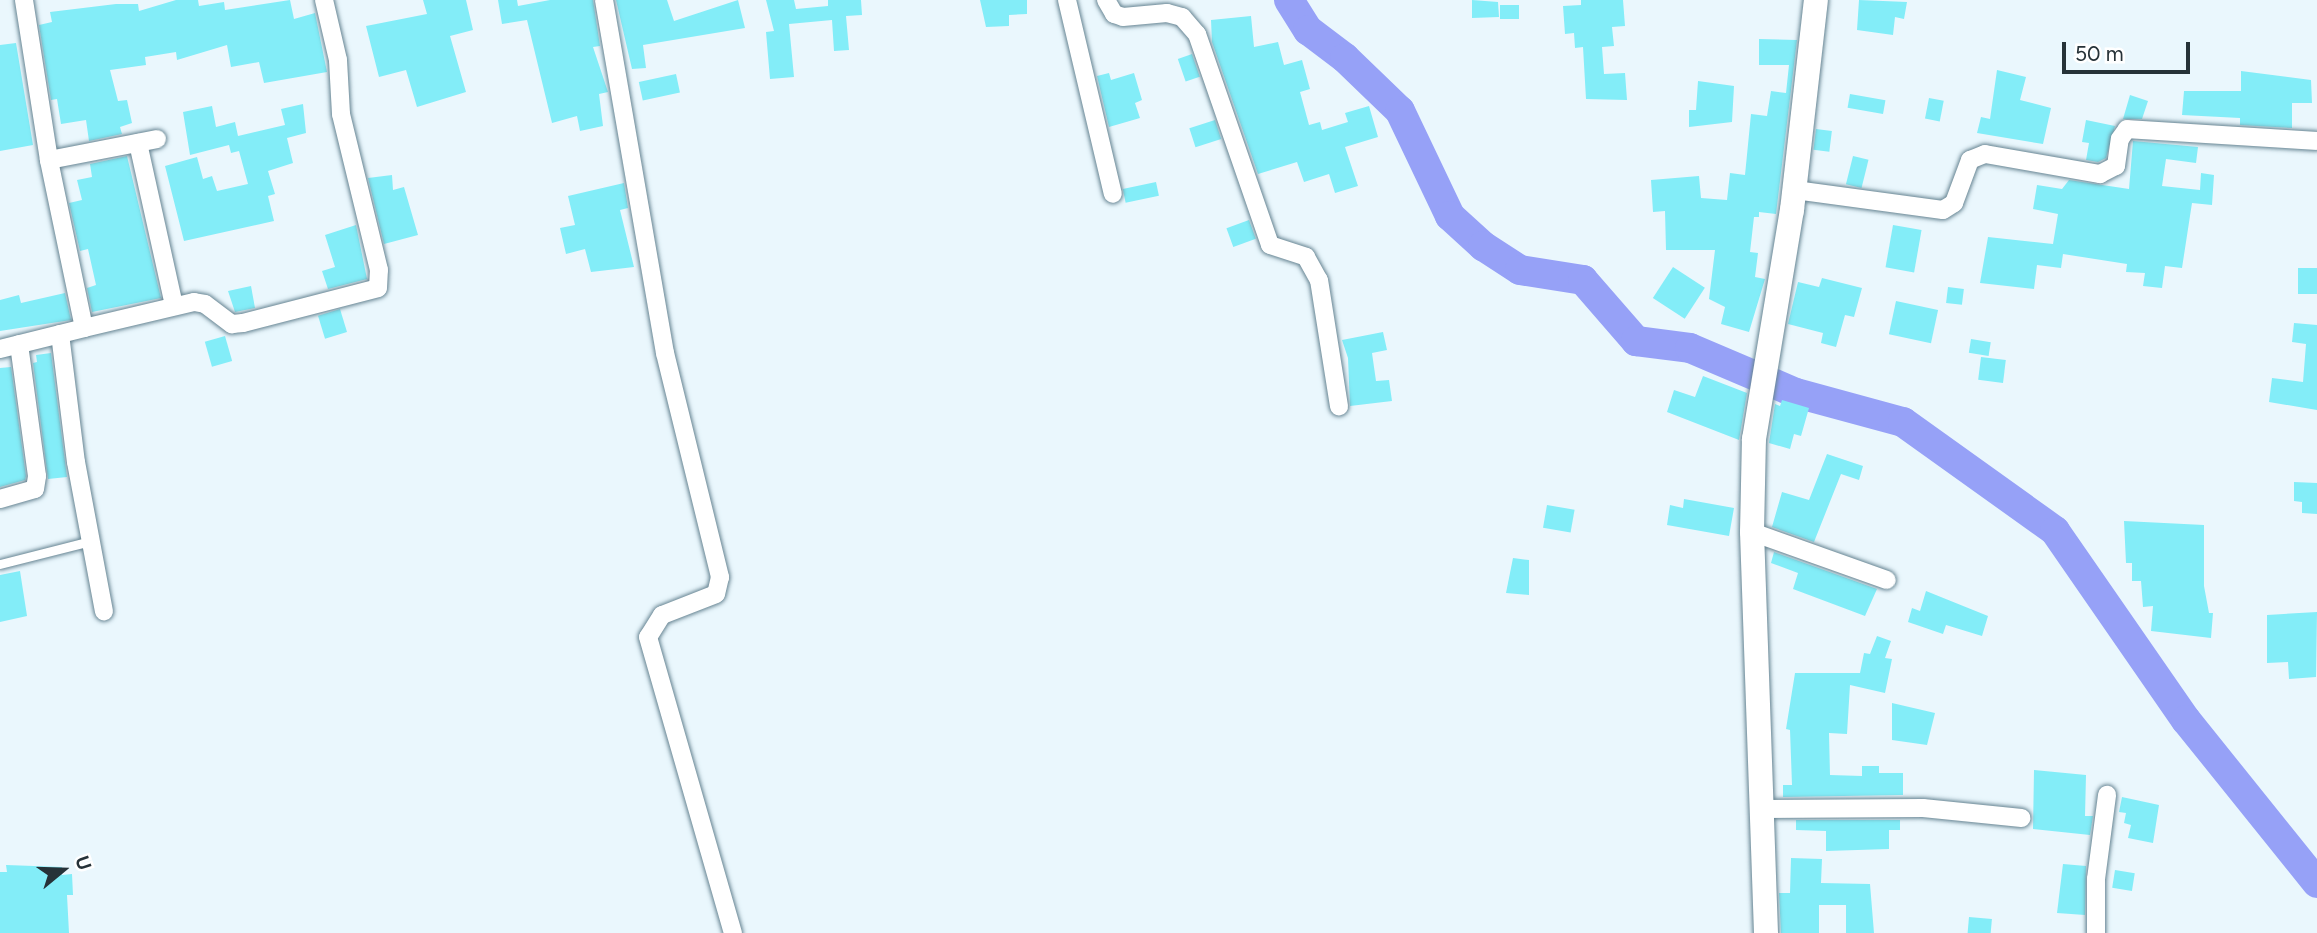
<!DOCTYPE html>
<html>
<head>
<meta charset="utf-8">
<style>
	body { margin:0 }
	#map { position:relative; width:2317px; height:933px; overflow:hidden; background:#eaf7fd; font-family:Figtree,sans-serif }
	div>[style] { position:absolute }
	.river>* { height:30px; margin:-15px; padding:0 15px; transform-origin:15px; border-radius:15px; background:#96a1f7 }
	.building>* { inset:0; background:#83edf8; transform-origin:0 0 }
	.roads { filter:drop-shadow(0 0 2px #668492) drop-shadow(0 0 2px #668492) }
	.lane>* { height:9px; margin:-4.5px; padding:0 4.5px; transform-origin:4.5px; border-radius:4.5px; background:#fff }
	.street>* { height:18px; margin:-9px; padding:0 9px; transform-origin:9px; border-radius:9px; background:#fff }
	.secondary>* { height:24px; margin:-12px; padding:0 12px; transform-origin:12px; border-radius:12px; background:#fff }
	span { translate:-50% -50%; white-space:nowrap; text-align:center; line-height:1.15; -webkit-text-stroke:5px #fff; paint-order:stroke }
	.north { position:absolute; left:28px; top:835px; width:70px; height:70px; -webkit-text-stroke:5px #fff; paint-order:stroke; rotate:71deg; font-size:19px; font-weight:700; line-height:28px; text-align:center; color:#263238 }
	.north::after { content:''; display:block; margin:auto; width:24px; height:32px; background:#263238; clip-path:polygon(50% 0,100% 100%,50% 72%,0 100%) }
	.scale { position:absolute; left:2062px; top:42px; width:128px; height:32px; box-sizing:border-box; border:4px solid #263238; border-top:0; padding-left:9px; font-size:21px; line-height:24px; white-space:nowrap; color:#263238; -webkit-text-stroke:5px #fff; paint-order:stroke }
</style>
</head>
<body>
<div id="map">
	<div class="river">
		<i style="left:1289px;top:0;width:36px;rotate:58deg"></i>
		<i style="left:1308px;top:30px;width:46px;rotate:37.1deg"></i>
		<i style="left:1345px;top:58px;width:76px;rotate:43.9deg"></i>
		<i style="left:1400px;top:111px;width:116px;rotate:64.5deg"></i>
		<i style="left:1450px;top:216px;width:45px;rotate:42.3deg"></i>
		<i style="left:1483px;top:246px;width:44px;rotate:33deg"></i>
		<i style="left:1520px;top:270px;width:64px;rotate:9deg"></i>
		<i style="left:1583px;top:280px;width:81px;rotate:49deg"></i>
		<i style="left:1636px;top:341px;width:54px;rotate:7.4deg"></i>
		<i style="left:1690px;top:348px;width:115px;rotate:23deg"></i>
		<i style="left:1796px;top:393px;width:111px;rotate:15.2deg"></i>
		<i style="left:1903px;top:422px;width:187px;rotate:35.6deg"></i>
		<i style="left:2055px;top:531px;width:230px;rotate:55.3deg"></i>
		<i style="left:2186px;top:720px;width:209px;rotate:51.2deg"></i>
	</div>
	<div class="building">
		<i style="clip-path:polygon(176px 0,198px 0,199px 6px,224px 2px,225px 10px,290px 0,294px 19px,315px 13px,327px 72px,264px 83px,259px 62px,231px 67px,227px 45px,177px 60px,176px 52px,145px 57px,146px 65px,110px 70px,118px 101px,127px 100px,132px 123px,120px 127px,122px 134px,89px 141px,86px 120px,61px 124px,57px 99px,51px 100px,39px 25px,52px 22px,50px 12px,116px 4px,138px 4px,139px 11px)"></i>
		<i style="clip-path:polygon(423px 0,466px 0,473px 30px,450px 36px,466px 92px,417px 107px,406px 70px,379px 77px,366px 26px,427px 14px)"></i>
		<i style="clip-path:polygon(498px 0,517px 0,518px 6px,550px 0,593px 0,600px 46px,593px 47px,608px 92px,599px 94px,603px 126px,580px 131px,577px 116px,552px 123px,527px 20px,502px 24px)"></i>
		<i style="clip-path:polygon(616px 0,667px 0,674px 21px,738px 0,745px 28px,643px 45px,646px 68px,632px 69px)"></i>
		<i style="clip-path:polygon(766px 0,794px 0,796px 9px,828px 6px,828px 0,861px 0,862px 15px,846px 16px,849px 50px,834px 51px,832px 20px,789px 24px,794px 77px,770px 79px,766px 32px,774px 31px)"></i>
		<i style="clip-path:polygon(980px 0,1027px 0,1027px 14px,1009px 15px,1009px 26px,986px 27px)"></i>
		<i style="clip-path:polygon(1472px 0,1498px 2px,1499px 17px,1472px 18px)"></i>
		<i style="clip-path:polygon(1581px 0,1623px 0,1625px 26px,1612px 27px,1614px 46px,1602px 47px,1604px 74px,1625px 73px,1627px 100px,1586px 99px,1583px 47px,1575px 48px,1574px 33px,1565px 34px,1563px 6px,1581px 5px)"></i>
		<i style="clip-path:polygon(1859px 0,1907px 2px,1904px 19px,1895px 17px,1893px 35px,1857px 30px)"></i>
		<i style="left:1500px;top:5px;width:19px;height:14px"></i>
		<i style="clip-path:polygon(1251px 16px,1254px 47px,1278px 42px,1284px 65px,1302px 60px,1310px 89px,1300px 92px,1309px 125px,1320px 122px,1322px 130px,1348px 122px,1345px 113px,1369px 106px,1378px 137px,1345px 147px,1358px 186px,1335px 193px,1329px 174px,1304px 182px,1297px 162px,1258px 174px,1212px 42px,1211px 20px)"></i>
		<i style="clip-path:polygon(1759px 39px,1797px 40px,1776px 214px,1759px 212px,1759px 217px,1754px 217px,1750px 252px,1758px 253px,1755px 277px,1765px 279px,1749px 332px,1721px 324px,1725px 307px,1709px 299px,1715px 250px,1666px 250px,1665px 211px,1653px 212px,1651px 180px,1699px 176px,1701px 198px,1727px 200px,1730px 173px,1745px 175px,1751px 114px,1767px 116px,1771px 91px,1786px 93px,1789px 65px,1759px 65px)"></i>
		<i style="clip-path:polygon(16px 43px,33px 145px,0 151px,0 45px)"></i>
		<i style="left:1192px;top:54px;width:24px;height:15px;rotate:71deg"></i>
		<i style="clip-path:polygon(1997px 70px,2026px 77px,2020px 100px,2051px 108px,2043px 144px,1977px 133px,1981px 117px,1990px 119px)"></i>
		<i style="clip-path:polygon(2241px 71px,2311px 80px,2312px 103px,2292px 103px,2292px 128px,2240px 125px,2240px 118px,2182px 115px,2184px 91px,2241px 91px)"></i>
		<i style="clip-path:polygon(1109px 73px,1111px 80px,1134px 73px,1142px 100px,1135px 103px,1140px 118px,1109px 127px,1097px 76px)"></i>
		<i style="left:676px;top:74px;width:19px;height:38px;rotate:78deg"></i>
		<i style="clip-path:polygon(1698px 81px,1734px 86px,1732px 122px,1689px 127px,1689px 110px,1696px 110px)"></i>
		<i style="left:1850px;top:94px;width:36px;height:14px;rotate:10deg"></i>
		<i style="clip-path:polygon(2130px 95px,2148px 101px,2142px 119px,2123px 119px)"></i>
		<i style="left:1929px;top:98px;width:15px;height:21px;rotate:11deg"></i>
		<i style="clip-path:polygon(303px 104px,306px 133px,287px 138px,293px 163px,268px 171px,275px 194px,268px 196px,274px 221px,184px 241px,165px 166px,197px 157px,203px 179px,212px 176px,217px 191px,248px 184px,239px 151px,231px 153px,229px 145px,190px 155px,183px 112px,212px 106px,216px 127px,235px 122px,238px 136px,285px 125px,281px 109px)"></i>
		<i style="left:1215px;top:120px;width:20px;height:27px;rotate:72deg"></i>
		<i style="clip-path:polygon(2086px 120px,2115px 126px,2106px 158px,2098px 162px,2086px 160px,2089px 143px,2082px 142px)"></i>
		<i style="left:1816px;top:129px;width:16px;height:21px;rotate:7deg"></i>
		<i style="clip-path:polygon(2133px 141px,2198px 147px,2196px 163px,2166px 159px,2162px 186px,2200px 190px,2201px 173px,2214px 175px,2212px 205px,2192px 203px,2182px 268px,2165px 266px,2162px 288px,2143px 286px,2145px 273px,2126px 272px,2127px 264px,2063px 254px,2061px 268px,2037px 265px,2034px 289px,1980px 283px,1988px 237px,2053px 244px,2058px 214px,2033px 209px,2037px 185px,2062px 189px,2069px 180px,2129px 189px)"></i>
		<i style="clip-path:polygon(127px 156px,161px 298px,92px 312px,87px 288px,96px 285px,88px 249px,80px 251px,69px 203px,82px 200px,77px 180px,92px 177px,90px 164px)"></i>
		<i style="left:1853px;top:156px;width:16px;height:29px;rotate:14deg"></i>
		<i style="clip-path:polygon(392px 175px,393px 190px,404px 187px,418px 235px,384px 244px,368px 178px)"></i>
		<i style="left:1156px;top:182px;width:14px;height:34px;rotate:78deg"></i>
		<i style="clip-path:polygon(624px 183px,628px 208px,620px 210px,634px 267px,591px 272px,585px 249px,566px 254px,560px 228px,575px 225px,568px 196px)"></i>
		<i style="left:1249px;top:220px;width:20px;height:24px;rotate:70deg"></i>
		<i style="clip-path:polygon(356px 225px,367px 279px,328px 289px,322px 271px,335px 267px,325px 235px)"></i>
		<i style="left:1893px;top:225px;width:29px;height:43px;rotate:10deg"></i>
		<i style="left:1673px;top:267px;width:38px;height:37px;rotate:33deg"></i>
		<i style="left:2298px;top:268px;width:19px;height:26px"></i>
		<i style="clip-path:polygon(1822px 278px,1862px 288px,1854px 317px,1845px 315px,1836px 347px,1821px 343px,1823px 333px,1788px 324px,1798px 282px,1819px 287px)"></i>
		<i style="clip-path:polygon(251px 286px,255px 308px,235px 312px,228px 291px)"></i>
		<i style="left:1948px;top:287px;width:16px;height:16px;rotate:7deg"></i>
		<i style="clip-path:polygon(65px 293px,71px 320px,0 331px,0 300px,19px 295px,21px 303px)"></i>
		<i style="left:1896px;top:301px;width:43px;height:34px;rotate:12deg"></i>
		<i style="left:340px;top:309px;width:24px;height:23px;rotate:73deg"></i>
		<i style="clip-path:polygon(2294px 323px,2317px 325px,2317px 410px,2269px 402px,2272px 378px,2303px 382px,2306px 344px,2292px 342px)"></i>
		<i style="clip-path:polygon(1383px 332px,1387px 350px,1372px 353px,1376px 381px,1389px 380px,1392px 401px,1350px 406px,1348px 358px,1342px 340px)"></i>
		<i style="left:225px;top:336px;width:26px;height:21px;rotate:74deg"></i>
		<i style="left:1971px;top:339px;width:20px;height:14px;rotate:9deg"></i>
		<i style="clip-path:polygon(51px 353px,67px 477px,48px 479px,33px 363px,37px 362px,36px 355px)"></i>
		<i style="left:1981px;top:357px;width:25px;height:23px;rotate:7deg"></i>
		<i style="clip-path:polygon(11px 367px,26px 476px,25px 480px,0 487px,0 368px)"></i>
		<i style="clip-path:polygon(1703px 376px,1747px 393px,1739px 440px,1667px 412px,1674px 390px,1695px 397px)"></i>
		<i style="clip-path:polygon(1782px 400px,1809px 408px,1801px 436px,1794px 434px,1790px 449px,1769px 443px,1775px 404px,1780px 406px)"></i>
		<i style="clip-path:polygon(1827px 454px,1863px 466px,1859px 480px,1841px 474px,1814px 542px,1772px 527px,1782px 492px,1809px 500px)"></i>
		<i style="clip-path:polygon(2294px 482px,2317px 483px,2317px 514px,2302px 513px,2302px 502px,2294px 501px)"></i>
		<i style="clip-path:polygon(1684px 499px,1734px 508px,1729px 536px,1667px 525px,1670px 505px,1683px 508px)"></i>
		<i style="left:1547px;top:505px;width:28px;height:23px;rotate:10deg"></i>
		<i style="clip-path:polygon(2124px 521px,2204px 525px,2204px 586px,2209px 613px,2213px 613px,2211px 638px,2151px 631px,2153px 606px,2143px 607px,2141px 581px,2132px 581px,2132px 563px,2126px 563px)"></i>
		<i style="clip-path:polygon(1774px 552px,1877px 589px,1865px 616px,1793px 589px,1798px 573px,1771px 563px)"></i>
		<i style="clip-path:polygon(1513px 558px,1529px 560px,1529px 595px,1506px 593px)"></i>
		<i style="clip-path:polygon(20px 571px,27px 616px,0 622px,0 575px)"></i>
		<i style="clip-path:polygon(1926px 591px,1988px 616px,1982px 636px,1946px 625px,1943px 634px,1908px 622px,1912px 608px,1920px 611px)"></i>
		<i style="clip-path:polygon(2317px 612px,2316px 677px,2289px 679px,2288px 662px,2267px 663px,2267px 615px)"></i>
		<i style="clip-path:polygon(1877px 636px,1891px 641px,1885px 658px,1892px 659px,1885px 693px,1850px 685px,1847px 734px,1829px 733px,1830px 775px,1862px 776px,1862px 766px,1879px 766px,1879px 773px,1903px 773px,1903px 795px,1783px 797px,1783px 785px,1792px 785px,1790px 730px,1786px 729px,1795px 673px,1860px 673px,1864px 653px,1870px 654px)"></i>
		<i style="clip-path:polygon(1892px 703px,1935px 713px,1927px 745px,1892px 740px)"></i>
		<i style="clip-path:polygon(2034px 770px,2086px 775px,2085px 816px,2093px 816px,2090px 835px,2033px 829px)"></i>
		<i style="clip-path:polygon(2122px 797px,2159px 805px,2153px 843px,2128px 838px,2131px 825px,2124px 823px,2126px 813px,2119px 812px)"></i>
		<i style="clip-path:polygon(1796px 820px,1900px 820px,1900px 830px,1889px 830px,1889px 849px,1826px 851px,1826px 831px,1796px 830px)"></i>
		<i style="clip-path:polygon(1791px 858px,1822px 859px,1821px 883px,1870px 884px,1874px 933px,1846px 933px,1846px 905px,1819px 905px,1819px 933px,1781px 933px,1779px 893px,1790px 893px)"></i>
		<i style="clip-path:polygon(2063px 864px,2086px 866px,2085px 915px,2057px 913px)"></i>
		<i style="clip-path:polygon(6px 865px,62px 867px,62px 875px,72px 874px,73px 895px,67px 895px,69px 933px,0 933px,0 872px,7px 872px)"></i>
		<i style="left:2115px;top:870px;width:20px;height:18px;rotate:9deg"></i>
		<i style="left:1969px;top:917px;width:23px;height:16px;rotate:5deg"></i>
	</div>
	<div class="roads">
		<div class="lane">
			<i style="left:0;top:564px;width:94px;rotate:-14.2deg"></i>
		</div>
		<div class="street">
			<i style="left:604px;top:0;width:358px;rotate:80.2deg"></i>
			<i style="left:665px;top:353px;width:231px;rotate:76.2deg"></i>
			<i style="left:720px;top:577px;width:17px;rotate:103deg"></i>
			<i style="left:716px;top:594px;width:58px;rotate:158.7deg"></i>
			<i style="left:662px;top:615px;width:26px;rotate:122deg"></i>
			<i style="left:648px;top:637px;width:308px;rotate:74deg"></i>
			<i style="left:1067px;top:0;width:199px;rotate:76.7deg"></i>
			<i style="left:1106px;top:0;width:16px;rotate:60deg"></i>
			<i style="left:1114px;top:14px;width:9px;rotate:18deg"></i>
			<i style="left:1123px;top:17px;width:44px;rotate:-5.2deg"></i>
			<i style="left:1167px;top:13px;width:16px;rotate:15deg"></i>
			<i style="left:1182px;top:17px;width:23px;rotate:49deg"></i>
			<i style="left:1197px;top:34px;width:223px;rotate:70.9deg"></i>
			<i style="left:1270px;top:245px;width:38px;rotate:18deg"></i>
			<i style="left:1306px;top:257px;width:26px;rotate:61deg"></i>
			<i style="left:1319px;top:280px;width:128px;rotate:81deg"></i>
			<i style="left:138px;top:143px;width:166px;rotate:77.5deg"></i>
			<i style="left:49px;top:160px;width:110px;rotate:-11deg"></i>
			<i style="left:1795px;top:190px;width:149px;rotate:7.7deg"></i>
			<i style="left:1943px;top:210px;width:13px;rotate:-32deg"></i>
			<i style="left:1954px;top:203px;width:46px;rotate:-69.6deg"></i>
			<i style="left:1970px;top:160px;width:16px;rotate:-22deg"></i>
			<i style="left:1985px;top:154px;width:117px;rotate:9.9deg"></i>
			<i style="left:2100px;top:174px;width:18px;rotate:-27deg"></i>
			<i style="left:2116px;top:166px;width:27px;rotate:-82deg"></i>
			<i style="left:2120px;top:139px;width:12px;rotate:-55deg"></i>
			<i style="left:2127px;top:129px;width:190px;rotate:3.6deg"></i>
			<i style="left:84px;top:328px;width:113px;rotate:-13.3deg"></i>
			<i style="left:194px;top:302px;width:11px;rotate:10deg"></i>
			<i style="left:205px;top:304px;width:34px;rotate:37deg"></i>
			<i style="left:232px;top:324px;width:11px;rotate:-5deg"></i>
			<i style="left:243px;top:323px;width:139px;rotate:-14.5deg"></i>
			<i style="left:378px;top:288px;width:18px;rotate:-87deg"></i>
			<i style="left:379px;top:270px;width:161px;rotate:-103.7deg"></i>
			<i style="left:341px;top:114px;width:54px;rotate:-93.2deg"></i>
			<i style="left:338px;top:60px;width:62px;rotate:-103.1deg"></i>
			<i style="left:60px;top:334px;width:129px;rotate:82.9deg"></i>
			<i style="left:76px;top:462px;width:152px;rotate:79.4deg"></i>
			<i style="left:0;top:349px;width:87px;rotate:-14deg"></i>
			<i style="left:84px;top:328px;width:172px;rotate:-101.8deg"></i>
			<i style="left:49px;top:160px;width:162px;rotate:-98.9deg"></i>
			<i style="left:0;top:499px;width:36px;rotate:-16deg"></i>
			<i style="left:35px;top:489px;width:13px;rotate:-81deg"></i>
			<i style="left:37px;top:476px;width:133px;rotate:-97.8deg"></i>
			<i style="left:1752px;top:532px;width:143px;rotate:19.6deg"></i>
			<i style="left:1762px;top:809px;width:161px;rotate:-0.4deg"></i>
			<i style="left:1923px;top:808px;width:99px;rotate:5.8deg"></i>
			<i style="left:2096px;top:933px;width:54px;rotate:-90deg"></i>
			<i style="left:2096px;top:879px;width:85px;rotate:-82.5deg"></i>
		</div>
		<div class="secondary">
			<i style="left:1766px;top:933px;width:401px;rotate:-92deg"></i>
			<i style="left:1752px;top:532px;width:93px;rotate:-88.8deg"></i>
			<i style="left:1754px;top:439px;width:232px;rotate:-80.6deg"></i>
			<i style="left:1792px;top:210px;width:211px;rotate:-83.5deg"></i>
		</div>
	</div>
	<div class="north">U</div>
	<div class="scale">50 m</div>
</div>
</body>
</html>
